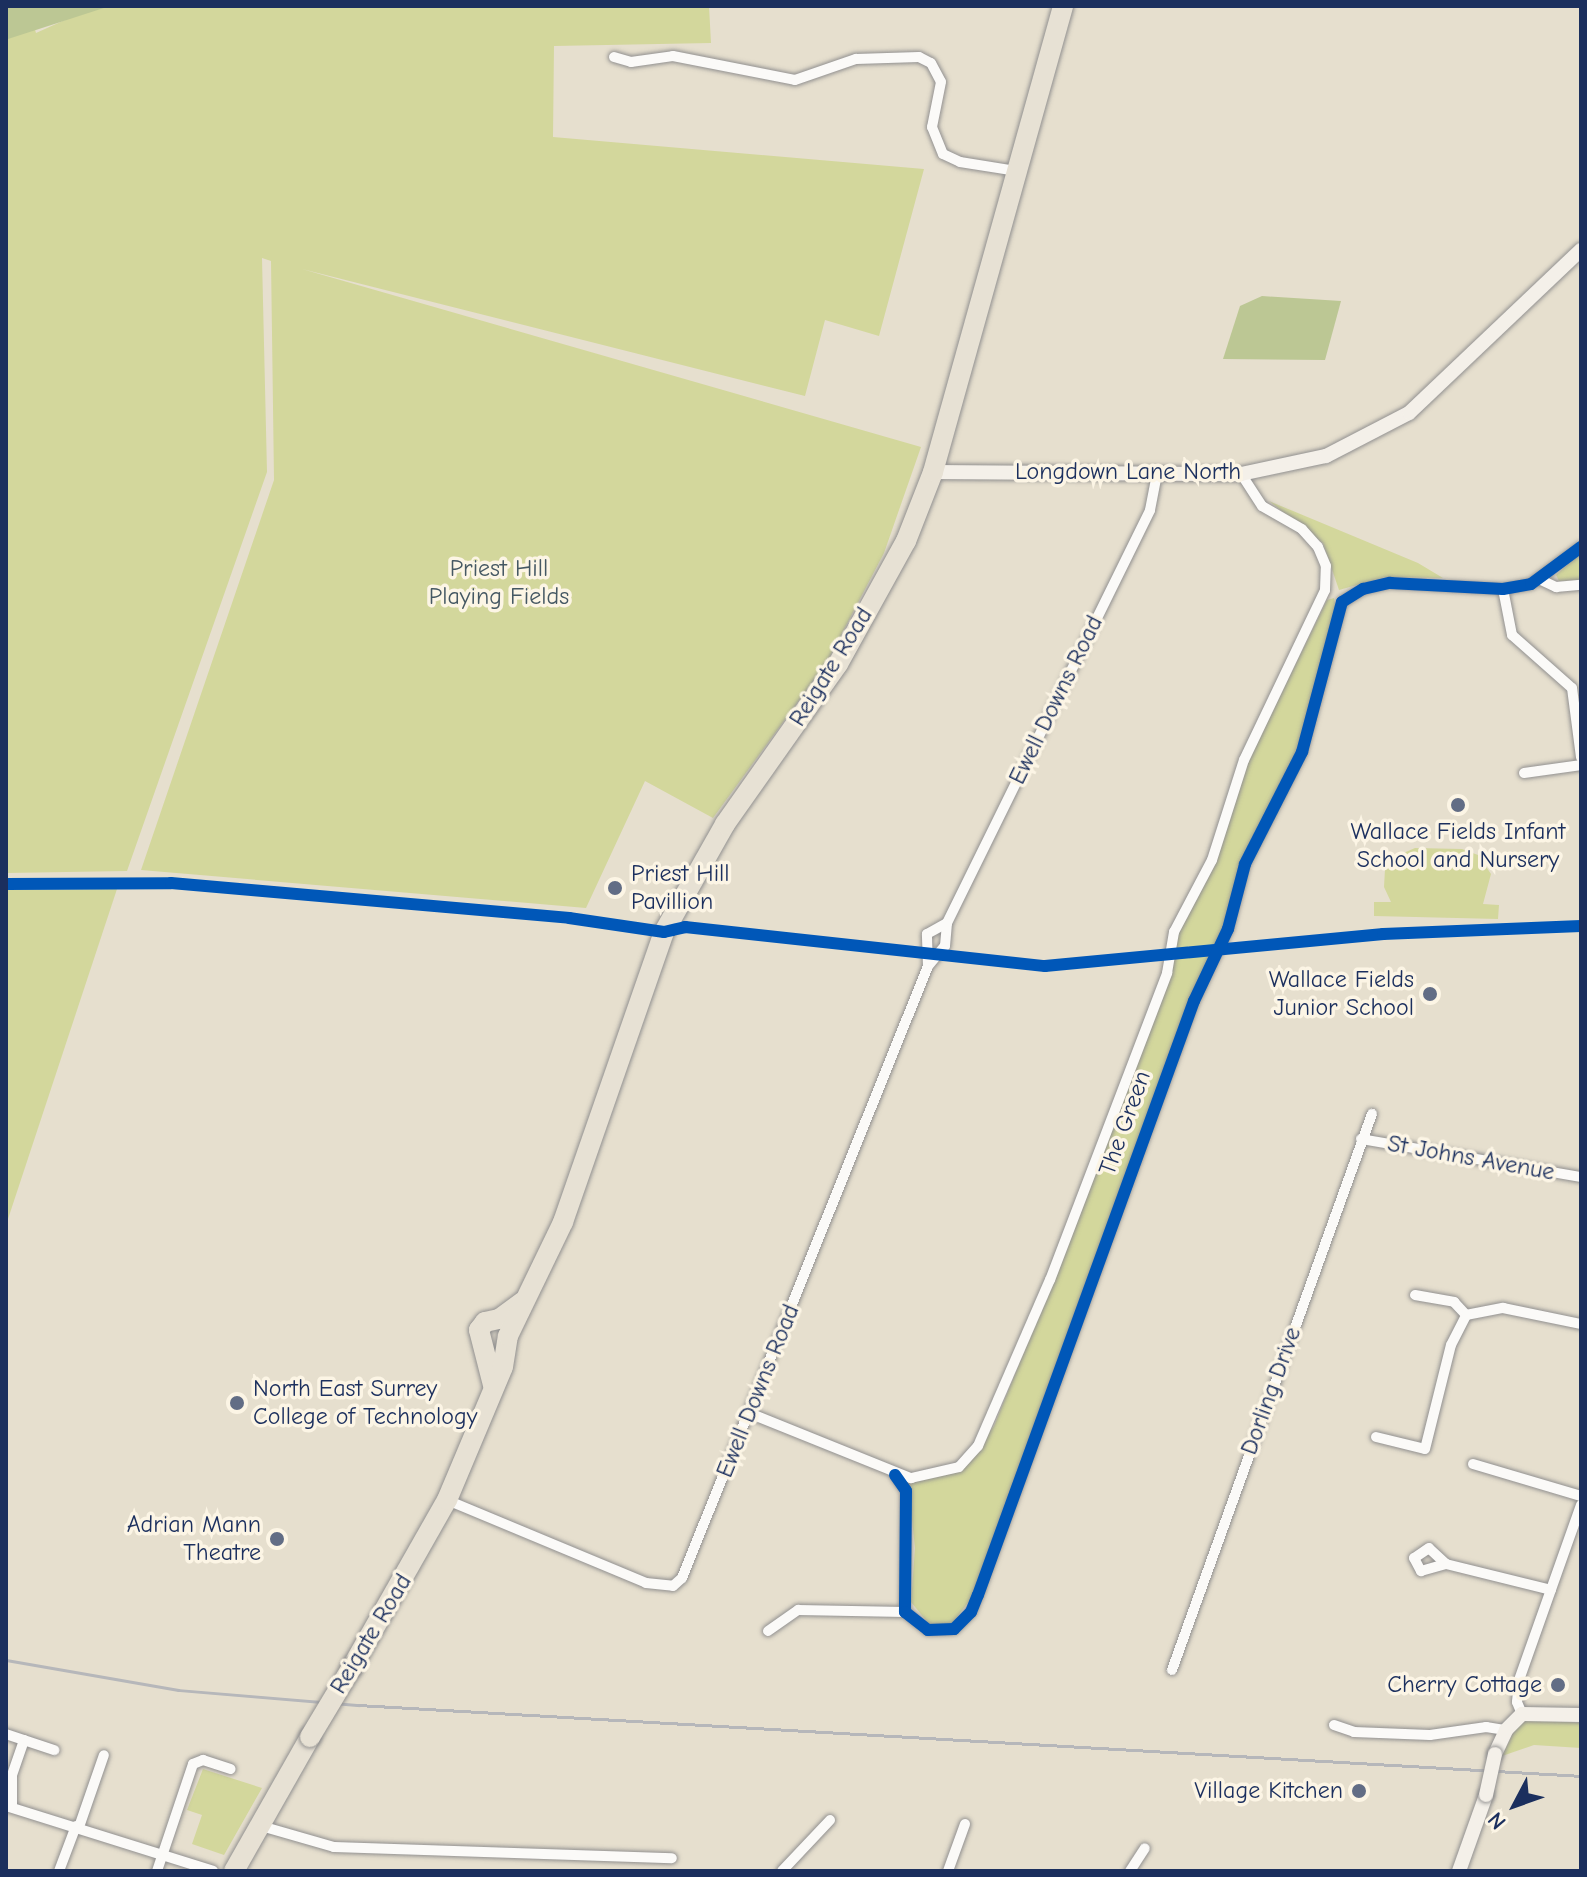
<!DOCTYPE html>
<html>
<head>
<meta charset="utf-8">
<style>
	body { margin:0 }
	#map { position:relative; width:1587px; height:1877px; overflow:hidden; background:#e6dfce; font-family:"Comic Neue",sans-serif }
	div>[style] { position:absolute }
	.green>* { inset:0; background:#d3d79c }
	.forest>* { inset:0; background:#bcc794 }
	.roads { filter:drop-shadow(0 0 2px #919090) drop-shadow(0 0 2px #919090) }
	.street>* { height:10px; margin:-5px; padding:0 5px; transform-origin:5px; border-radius:5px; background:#fbfaf8 }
	.secondary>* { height:14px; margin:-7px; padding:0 7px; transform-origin:7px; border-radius:7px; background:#f4f0e9 }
	.highway>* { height:20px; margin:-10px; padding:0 10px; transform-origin:10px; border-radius:10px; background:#e7e1d4 }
	.rail>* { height:3px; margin:-1.5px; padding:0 1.5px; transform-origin:1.5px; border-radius:1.5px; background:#b6b7ba }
	.bridges { filter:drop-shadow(0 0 2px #919090) drop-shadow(0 0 2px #919090) }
	.secondary-bridge>* { height:14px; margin:-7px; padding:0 7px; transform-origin:7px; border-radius:7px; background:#f4f0e9 }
	.highway-bridge>* { height:20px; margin:-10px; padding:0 10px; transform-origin:10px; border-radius:10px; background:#e7e1d4 }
	.cycleway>* { height:12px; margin:-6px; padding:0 6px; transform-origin:6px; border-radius:6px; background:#0057b8 }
	.dots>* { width:22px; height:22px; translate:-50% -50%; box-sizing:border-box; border:4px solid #fcf5e5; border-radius:50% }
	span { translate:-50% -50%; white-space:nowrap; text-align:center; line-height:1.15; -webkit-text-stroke:7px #fcf5e5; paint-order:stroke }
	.street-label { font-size:24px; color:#1b2f5e }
	.park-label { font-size:24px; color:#455863 }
	.poi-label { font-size:24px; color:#1b2f5e }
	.left { translate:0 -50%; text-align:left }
	.right { translate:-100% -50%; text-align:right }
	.frame { position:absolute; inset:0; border:8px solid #1b2f5e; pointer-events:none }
	.north { position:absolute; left:1475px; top:1765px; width:80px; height:80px; -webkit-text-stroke:6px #fcf5e5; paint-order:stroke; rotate:229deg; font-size:22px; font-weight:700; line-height:32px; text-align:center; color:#1b2f5e }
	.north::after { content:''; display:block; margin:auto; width:28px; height:36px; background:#1b2f5e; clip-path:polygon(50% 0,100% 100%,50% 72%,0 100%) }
</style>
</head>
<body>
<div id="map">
	<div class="green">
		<i style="clip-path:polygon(6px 6px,28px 6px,36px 33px,96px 6px,709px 6px,711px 43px,554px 46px,553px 137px,924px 169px,879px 336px,825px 320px,805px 396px,302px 269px,921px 447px,884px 553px,827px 662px,713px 818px,645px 781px,586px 908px,141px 870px,274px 480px,271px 261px,262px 258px,267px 472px,127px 871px,6px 873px)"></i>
		<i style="clip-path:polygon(1269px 501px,1418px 563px,1443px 578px,1385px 577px,1339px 590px,1323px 543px)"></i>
		<i style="clip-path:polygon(1581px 553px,1581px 580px,1559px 581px,1556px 575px)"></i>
		<i style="clip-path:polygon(1334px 598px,1336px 609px,1294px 759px,1248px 847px,1225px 927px,1190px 999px,972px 1597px,951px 1625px,929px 1624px,911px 1602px,915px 1548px,908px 1481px,962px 1467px,994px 1426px,1057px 1271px,1179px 933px,1216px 863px,1248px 762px,1327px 600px)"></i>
		<i style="clip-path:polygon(1415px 848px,1462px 849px,1478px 855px,1491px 874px,1483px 904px,1499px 905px,1498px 919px,1374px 916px,1374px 902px,1391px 902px,1384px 887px,1385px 869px,1392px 858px)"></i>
		<i style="clip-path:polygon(117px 889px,6px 1225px,6px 890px)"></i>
		<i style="clip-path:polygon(1530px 1719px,1581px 1723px,1581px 1748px,1534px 1745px,1502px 1756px,1519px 1721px)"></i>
		<i style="clip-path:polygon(203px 1769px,262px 1788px,224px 1855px,192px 1844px,202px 1815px,187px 1810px)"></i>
	</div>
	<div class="forest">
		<i style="clip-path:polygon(6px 6px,110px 6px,8px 39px)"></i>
		<i style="clip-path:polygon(1262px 296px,1341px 301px,1325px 360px,1223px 359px,1240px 306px)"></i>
	</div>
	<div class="roads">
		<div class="street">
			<i style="left:614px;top:57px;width:18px;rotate:16deg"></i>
			<i style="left:631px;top:62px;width:42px;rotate:-8.1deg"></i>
			<i style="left:673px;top:56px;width:124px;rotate:11.1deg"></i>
			<i style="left:795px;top:80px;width:65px;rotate:-19deg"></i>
			<i style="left:856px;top:59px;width:63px;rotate:-1.8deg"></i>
			<i style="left:919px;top:57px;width:13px;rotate:27deg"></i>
			<i style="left:931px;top:63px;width:21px;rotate:62deg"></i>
			<i style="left:941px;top:82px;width:46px;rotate:101.3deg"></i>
			<i style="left:932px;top:127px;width:29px;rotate:68deg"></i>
			<i style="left:943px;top:154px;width:19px;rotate:25deg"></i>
			<i style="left:960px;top:162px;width:58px;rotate:9deg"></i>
			<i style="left:1541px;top:580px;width:17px;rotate:25deg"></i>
			<i style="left:1556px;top:587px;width:25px;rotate:-5deg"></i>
			<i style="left:1503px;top:589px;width:47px;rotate:78.9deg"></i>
			<i style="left:1512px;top:635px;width:80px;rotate:41.5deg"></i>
			<i style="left:1572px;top:688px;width:70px;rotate:82.6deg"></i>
			<i style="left:1524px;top:773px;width:58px;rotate:-8deg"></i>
			<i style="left:928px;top:966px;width:32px;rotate:-92deg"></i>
			<i style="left:927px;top:934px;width:23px;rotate:-29deg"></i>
			<i style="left:1361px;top:1139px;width:223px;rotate:9.8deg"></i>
			<i style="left:1415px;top:1295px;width:40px;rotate:10deg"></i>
			<i style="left:1454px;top:1302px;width:18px;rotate:47deg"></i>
			<i style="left:749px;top:1413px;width:175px;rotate:21.9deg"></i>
			<i style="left:911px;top:1478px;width:49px;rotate:-12.9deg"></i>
			<i style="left:959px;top:1467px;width:28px;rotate:-48deg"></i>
			<i style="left:978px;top:1446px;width:181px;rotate:-66.6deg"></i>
			<i style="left:1050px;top:1280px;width:329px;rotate:-69.1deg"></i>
			<i style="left:1167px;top:973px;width:42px;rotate:-80.3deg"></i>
			<i style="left:1174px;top:932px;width:81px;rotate:-62.2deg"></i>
			<i style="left:1212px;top:860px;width:105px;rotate:-72.3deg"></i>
			<i style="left:1244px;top:760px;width:188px;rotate:-64.5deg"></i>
			<i style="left:1325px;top:590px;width:24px;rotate:-88deg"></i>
			<i style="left:1326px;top:566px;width:21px;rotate:-113deg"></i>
			<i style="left:1318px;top:547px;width:24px;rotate:-132deg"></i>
			<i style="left:1302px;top:529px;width:46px;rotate:-150.1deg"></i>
			<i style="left:1262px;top:506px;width:38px;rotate:-123deg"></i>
			<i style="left:1376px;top:1437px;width:50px;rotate:13.8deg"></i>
			<i style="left:1425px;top:1449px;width:107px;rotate:-76deg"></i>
			<i style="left:1451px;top:1345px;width:34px;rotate:-63deg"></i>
			<i style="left:1466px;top:1315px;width:38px;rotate:-11deg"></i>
			<i style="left:1503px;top:1308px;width:80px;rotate:11.6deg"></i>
			<i style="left:1473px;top:1464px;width:113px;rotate:16.5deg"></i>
			<i style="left:895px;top:1475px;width:19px;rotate:55deg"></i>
			<i style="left:906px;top:1491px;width:121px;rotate:90.5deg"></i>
			<i style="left:905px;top:1612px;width:29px;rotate:38deg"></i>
			<i style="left:928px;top:1630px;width:26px;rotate:-2deg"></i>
			<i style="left:954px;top:1629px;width:24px;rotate:-45deg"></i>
			<i style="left:971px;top:1612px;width:18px;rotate:-68deg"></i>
			<i style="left:978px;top:1595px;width:632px;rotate:-70.02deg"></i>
			<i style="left:1194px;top:1001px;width:80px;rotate:-64.7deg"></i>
			<i style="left:1228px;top:929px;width:67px;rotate:-75.3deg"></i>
			<i style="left:1245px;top:864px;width:126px;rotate:-63deg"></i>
			<i style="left:1302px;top:752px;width:155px;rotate:-75.1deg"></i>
			<i style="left:1342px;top:602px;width:25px;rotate:-32deg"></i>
			<i style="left:1363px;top:589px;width:28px;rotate:-13deg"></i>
			<i style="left:1390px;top:583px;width:113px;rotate:3deg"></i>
			<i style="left:1503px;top:589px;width:28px;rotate:-10deg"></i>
			<i style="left:1531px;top:584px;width:62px;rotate:-36.5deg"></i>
			<i style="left:447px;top:1500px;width:216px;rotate:22.6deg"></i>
			<i style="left:646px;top:1583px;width:27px;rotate:6deg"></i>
			<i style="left:673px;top:1586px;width:12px;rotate:-42deg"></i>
			<i style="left:682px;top:1578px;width:660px;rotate:-68.1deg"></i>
			<i style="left:928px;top:966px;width:26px;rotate:-50deg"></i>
			<i style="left:945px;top:946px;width:23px;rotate:-85deg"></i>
			<i style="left:947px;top:923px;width:460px;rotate:-63.8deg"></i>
			<i style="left:1150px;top:510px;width:36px;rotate:-79deg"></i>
			<i style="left:1446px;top:1564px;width:23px;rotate:-137deg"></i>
			<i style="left:1429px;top:1548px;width:18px;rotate:146deg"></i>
			<i style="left:1414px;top:1558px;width:15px;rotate:62deg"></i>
			<i style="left:1421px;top:1571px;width:26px;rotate:-16deg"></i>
			<i style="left:1446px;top:1564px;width:108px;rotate:13.9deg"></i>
			<i style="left:768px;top:1631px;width:37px;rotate:-35deg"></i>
			<i style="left:798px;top:1610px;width:107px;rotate:1.1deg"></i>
			<i style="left:1172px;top:1670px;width:591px;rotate:-70.22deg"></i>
			<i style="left:1522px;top:1714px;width:13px;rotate:-113deg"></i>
			<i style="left:1517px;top:1702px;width:22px;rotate:-85deg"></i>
			<i style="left:1519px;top:1680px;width:186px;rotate:-70.5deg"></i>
			<i style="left:1334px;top:1725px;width:21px;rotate:19deg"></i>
			<i style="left:1354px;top:1732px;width:76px;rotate:2.3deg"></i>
			<i style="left:1430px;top:1735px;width:57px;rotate:-8.1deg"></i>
			<i style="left:1486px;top:1727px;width:20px;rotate:9deg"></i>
			<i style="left:6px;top:1734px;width:51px;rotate:18.4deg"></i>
			<i style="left:6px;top:1806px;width:217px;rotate:17.4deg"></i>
			<i style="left:12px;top:1806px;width:31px;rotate:-90deg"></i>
			<i style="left:12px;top:1775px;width:37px;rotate:-71deg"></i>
			<i style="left:261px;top:1826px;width:76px;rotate:16deg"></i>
			<i style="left:334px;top:1847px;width:338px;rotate:1.9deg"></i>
			<i style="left:79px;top:1827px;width:76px;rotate:-70.9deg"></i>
			<i style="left:59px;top:1871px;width:48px;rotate:-69.3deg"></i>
			<i style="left:157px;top:1871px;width:113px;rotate:-71.4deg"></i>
			<i style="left:193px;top:1764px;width:11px;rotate:-22deg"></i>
			<i style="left:203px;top:1760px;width:29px;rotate:18deg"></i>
			<i style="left:782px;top:1871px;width:70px;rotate:-46.7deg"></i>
			<i style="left:948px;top:1871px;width:50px;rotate:-70.1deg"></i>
			<i style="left:1130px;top:1871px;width:27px;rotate:-57deg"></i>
		</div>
		<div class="secondary">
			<i style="left:933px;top:472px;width:308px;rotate:0.4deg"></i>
			<i style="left:1241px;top:474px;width:87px;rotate:-12deg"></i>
			<i style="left:1326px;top:456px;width:93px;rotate:-27.4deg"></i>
			<i style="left:1409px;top:413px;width:237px;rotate:-43.5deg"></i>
			<i style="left:1495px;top:1754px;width:26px;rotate:-65deg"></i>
			<i style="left:1506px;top:1730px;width:23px;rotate:-45deg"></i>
			<i style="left:1522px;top:1714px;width:59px;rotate:1deg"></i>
			<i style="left:1459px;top:1871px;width:81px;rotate:-70.4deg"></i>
		</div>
		<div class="highway">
			<i style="left:493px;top:1385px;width:57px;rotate:-104.3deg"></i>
			<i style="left:479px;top:1330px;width:10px;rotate:-53deg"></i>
			<i style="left:485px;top:1322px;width:14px;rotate:-12deg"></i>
			<i style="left:499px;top:1319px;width:29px;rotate:-36deg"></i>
			<i style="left:352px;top:1667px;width:192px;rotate:-60.4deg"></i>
			<i style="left:447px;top:1500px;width:144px;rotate:-67.2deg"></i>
			<i style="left:503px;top:1367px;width:31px;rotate:-81deg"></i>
			<i style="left:508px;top:1336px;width:127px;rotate:-64.2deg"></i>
			<i style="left:563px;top:1222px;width:307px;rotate:-70.8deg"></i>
			<i style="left:664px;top:932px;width:124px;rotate:-60.5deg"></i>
			<i style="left:725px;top:824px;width:196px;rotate:-54.8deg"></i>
			<i style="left:838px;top:664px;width:141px;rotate:-61.1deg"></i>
			<i style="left:906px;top:541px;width:74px;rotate:-68.6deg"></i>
			<i style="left:933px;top:472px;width:484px;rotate:-74.4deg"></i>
			<i style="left:234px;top:1871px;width:154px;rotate:-60.4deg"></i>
		</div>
	</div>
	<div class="rail">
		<i style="left:6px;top:1660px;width:175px;rotate:9.9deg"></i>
		<i style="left:178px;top:1690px;width:181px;rotate:4.8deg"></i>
		<i style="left:358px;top:1705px;width:1225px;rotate:3.32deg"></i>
	</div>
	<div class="bridges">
		<div class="secondary-bridge">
			<i style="left:1486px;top:1795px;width:42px;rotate:-77.6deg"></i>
		</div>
		<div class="highway-bridge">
			<i style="left:310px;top:1737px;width:82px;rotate:-59deg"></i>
		</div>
	</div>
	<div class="cycleway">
		<i style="left:6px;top:884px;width:165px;rotate:-0.3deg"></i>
		<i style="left:171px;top:883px;width:400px;rotate:5deg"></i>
		<i style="left:569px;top:918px;width:96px;rotate:8.4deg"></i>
		<i style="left:664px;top:932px;width:22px;rotate:-13deg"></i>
		<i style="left:685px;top:927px;width:362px;rotate:6.2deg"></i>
		<i style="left:1045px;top:966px;width:340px;rotate:-5.4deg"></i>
		<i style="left:1383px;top:934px;width:198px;rotate:-2.3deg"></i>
		<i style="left:895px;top:1475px;width:19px;rotate:55deg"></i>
		<i style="left:906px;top:1491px;width:121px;rotate:90.5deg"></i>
		<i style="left:905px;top:1612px;width:29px;rotate:38deg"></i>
		<i style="left:928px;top:1630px;width:26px;rotate:-2deg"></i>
		<i style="left:954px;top:1629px;width:24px;rotate:-45deg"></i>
		<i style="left:971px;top:1612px;width:18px;rotate:-68deg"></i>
		<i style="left:978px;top:1595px;width:632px;rotate:-70.02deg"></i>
		<i style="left:1194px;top:1001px;width:80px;rotate:-64.7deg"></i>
		<i style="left:1228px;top:929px;width:67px;rotate:-75.3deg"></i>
		<i style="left:1245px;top:864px;width:126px;rotate:-63deg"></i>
		<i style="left:1302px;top:752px;width:155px;rotate:-75.1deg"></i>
		<i style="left:1342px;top:602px;width:25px;rotate:-32deg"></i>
		<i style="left:1363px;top:589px;width:28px;rotate:-13deg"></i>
		<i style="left:1390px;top:583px;width:113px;rotate:3deg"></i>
		<i style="left:1503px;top:589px;width:28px;rotate:-10deg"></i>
		<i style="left:1531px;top:584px;width:62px;rotate:-36.5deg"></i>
	</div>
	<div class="dots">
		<i style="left:1458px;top:805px;background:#626d85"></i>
		<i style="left:615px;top:888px;background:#626d85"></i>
		<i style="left:1430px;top:994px;background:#626d85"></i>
		<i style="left:237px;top:1403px;background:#626d85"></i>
		<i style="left:277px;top:1539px;background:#626d85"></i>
		<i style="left:1558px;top:1685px;background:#626d85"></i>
		<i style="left:1359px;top:1791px;background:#626d85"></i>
	</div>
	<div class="street-label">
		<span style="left:1128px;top:472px">Longdown Lane North</span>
		<span style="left:831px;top:667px;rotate:-58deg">Reigate Road</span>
		<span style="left:1056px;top:700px;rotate:-64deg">Ewell Downs Road</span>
		<span style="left:1125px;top:1123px;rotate:-70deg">The Green</span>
		<span style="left:1471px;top:1158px;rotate:10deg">St Johns Avenue</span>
		<span style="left:758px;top:1391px;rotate:-68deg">Ewell Downs Road</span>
		<span style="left:1271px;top:1391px;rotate:-70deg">Dorling Drive</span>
		<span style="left:371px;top:1634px;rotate:-59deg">Reigate Road</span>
	</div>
	<div class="park-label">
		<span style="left:499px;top:583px">Priest Hill<br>Playing Fields</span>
	</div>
	<div class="poi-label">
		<span style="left:1458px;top:846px">Wallace Fields Infant<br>School and Nursery</span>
		<span class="left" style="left:631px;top:888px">Priest Hill<br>Pavillion</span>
		<span class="right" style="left:1414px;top:994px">Wallace Fields<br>Junior School</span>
		<span class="left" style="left:253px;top:1403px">North East Surrey<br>College of Technology</span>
		<span class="right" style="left:261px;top:1539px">Adrian Mann<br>Theatre</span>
		<span class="right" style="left:1542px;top:1685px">Cherry Cottage</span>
		<span class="right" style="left:1343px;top:1791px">Village Kitchen</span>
	</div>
	<div class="frame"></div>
	<div class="north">N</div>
</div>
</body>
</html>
